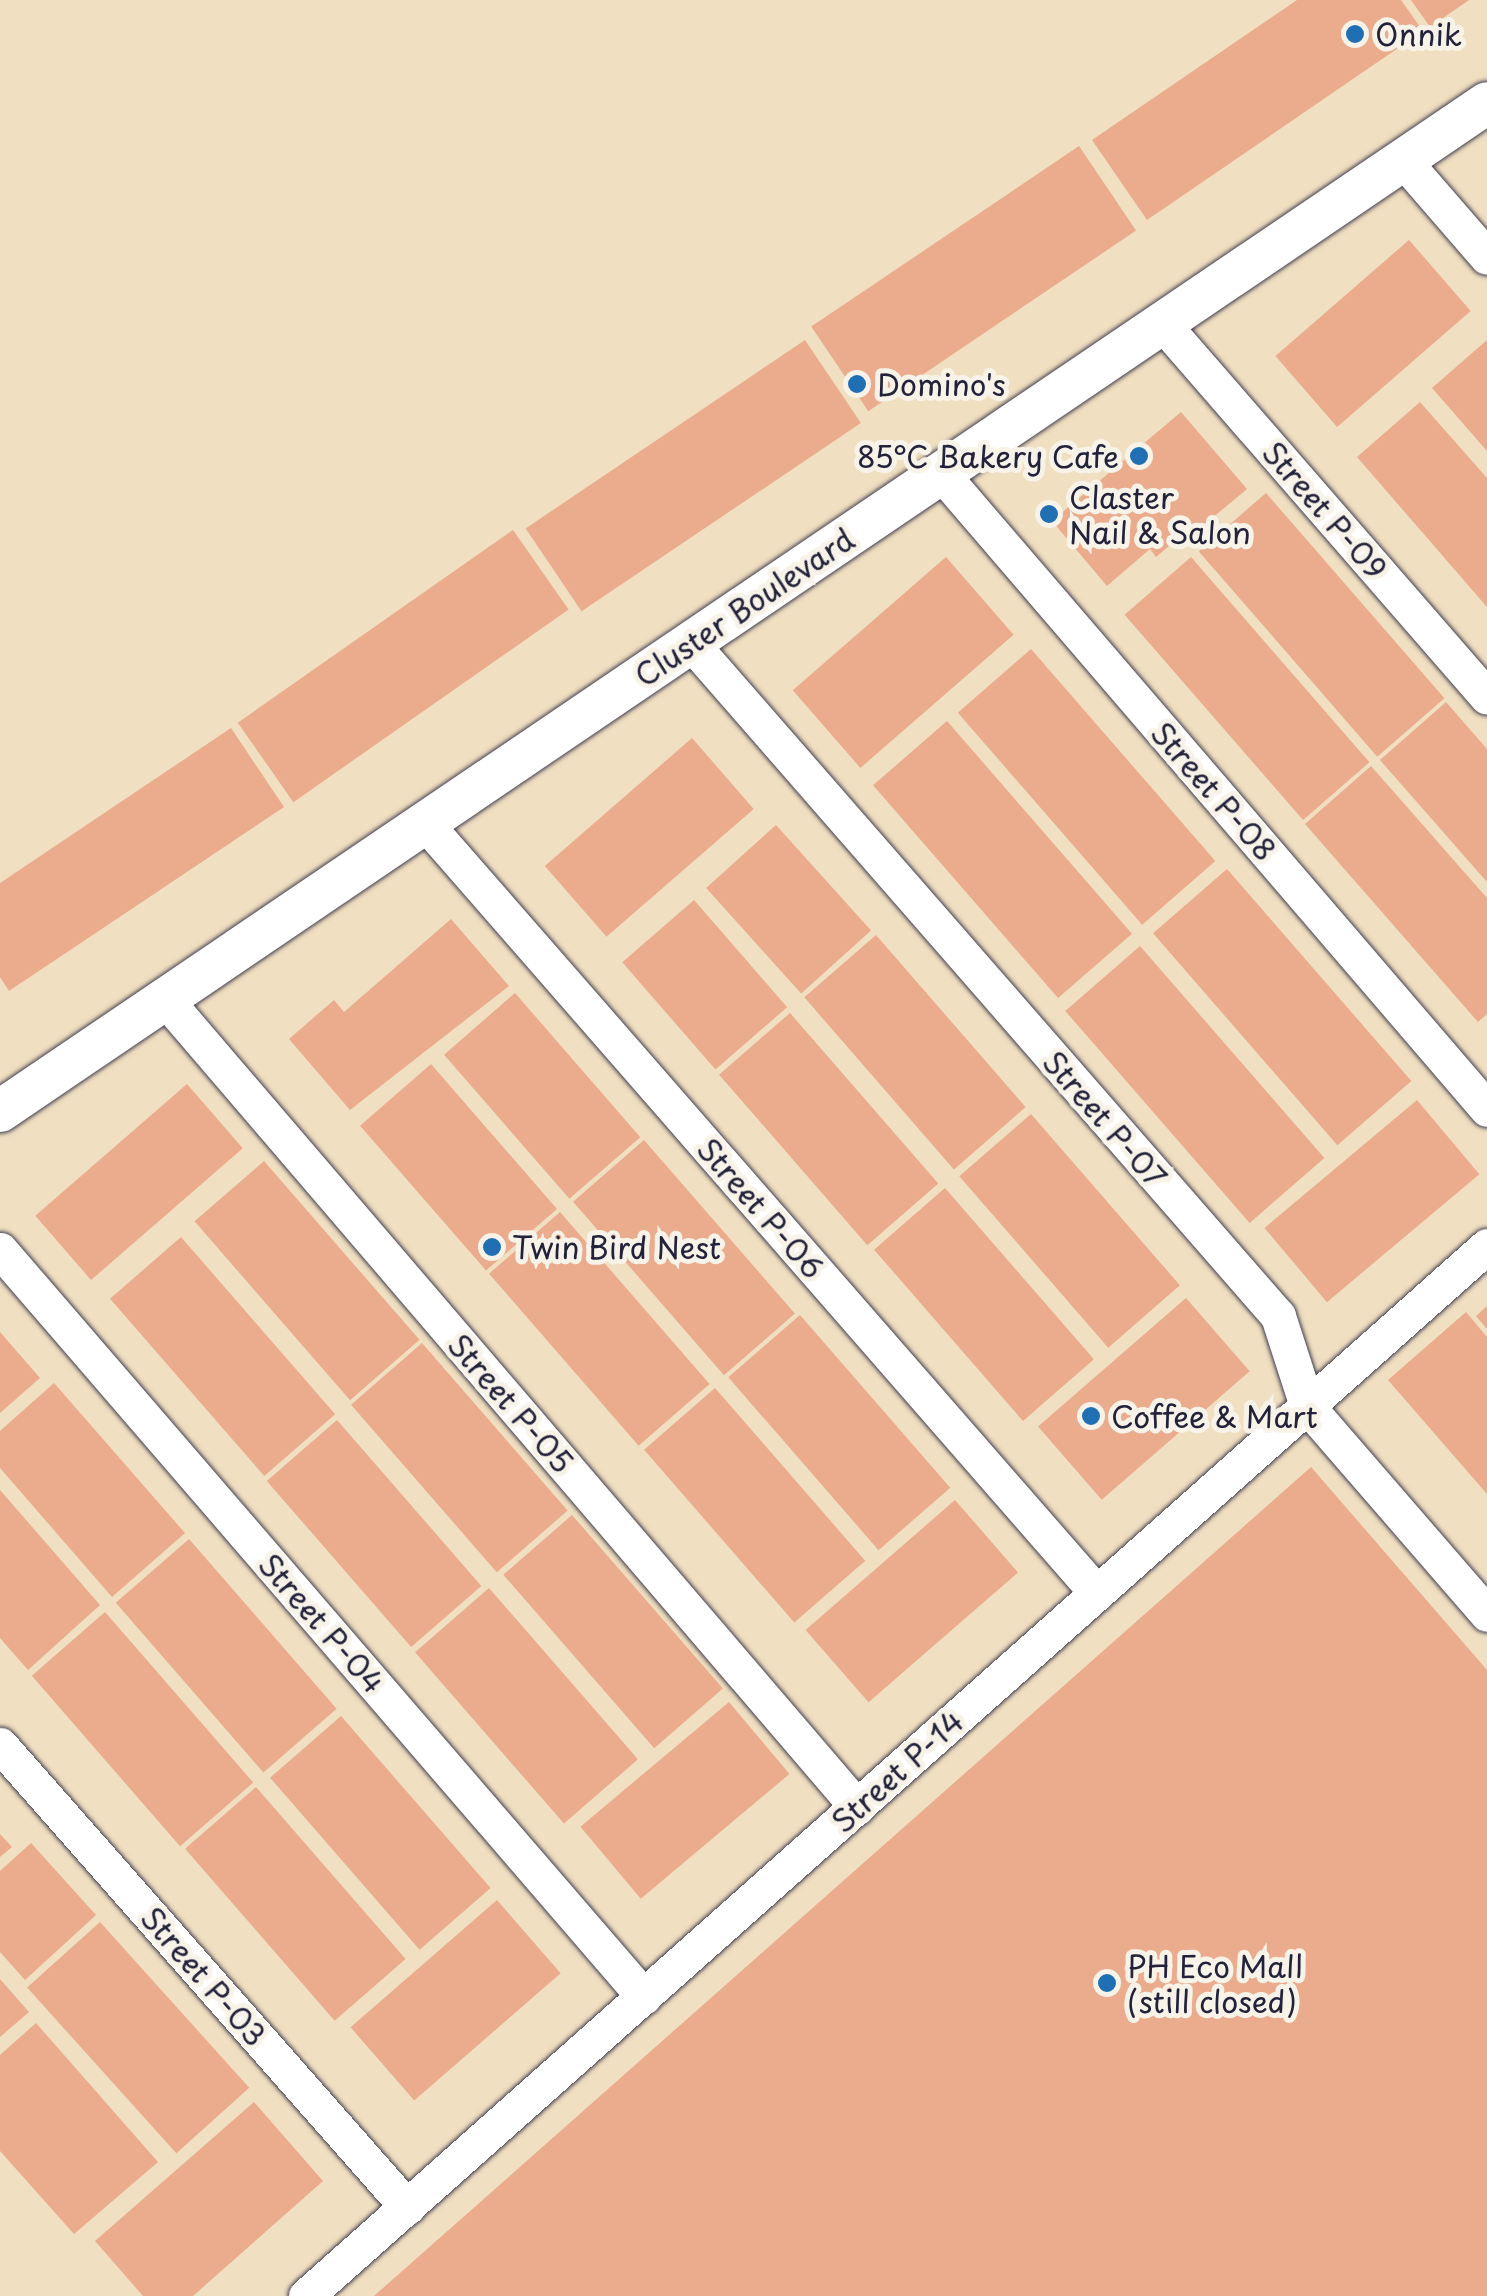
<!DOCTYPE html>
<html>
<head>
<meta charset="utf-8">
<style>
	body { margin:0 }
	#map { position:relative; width:1487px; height:2296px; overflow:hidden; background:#f0dfc0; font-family:"Playpen Sans",sans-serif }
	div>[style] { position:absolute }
	.building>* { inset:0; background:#eaac8d; transform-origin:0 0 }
	.roads { filter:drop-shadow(0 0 2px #413e4f) drop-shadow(0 0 2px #413e4f) }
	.minor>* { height:35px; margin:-17.5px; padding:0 17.5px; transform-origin:17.5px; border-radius:17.5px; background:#fff }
	.tertiary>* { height:42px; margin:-21px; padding:0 21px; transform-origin:21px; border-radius:21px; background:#fff }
	.dots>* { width:28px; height:28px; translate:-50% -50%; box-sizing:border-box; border:5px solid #f7f3e8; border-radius:50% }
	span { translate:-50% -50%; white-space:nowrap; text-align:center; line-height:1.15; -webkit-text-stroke:10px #f7f3e8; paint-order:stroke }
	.poi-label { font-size:30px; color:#22223b }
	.left { translate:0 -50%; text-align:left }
	.right { translate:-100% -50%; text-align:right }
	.street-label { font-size:30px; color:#22223b }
</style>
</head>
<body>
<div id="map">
	<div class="building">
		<i style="clip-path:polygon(1297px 0,1401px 0,1423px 31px,1147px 220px,1092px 140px)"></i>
		<i style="clip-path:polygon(1411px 0,1469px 0,1430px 27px)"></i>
		<i style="left:1079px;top:146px;width:102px;height:323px;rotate:56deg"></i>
		<i style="left:1409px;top:240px;width:94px;height:177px;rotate:49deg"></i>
		<i style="left:805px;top:340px;width:100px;height:337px;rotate:56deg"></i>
		<i style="clip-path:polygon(1487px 340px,1487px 451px,1432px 388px)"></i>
		<i style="clip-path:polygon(1420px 402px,1487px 478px,1487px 607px,1357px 457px)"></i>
		<i style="clip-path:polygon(1181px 412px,1247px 489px,1199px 529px,1195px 524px,1156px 557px,1150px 549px,1107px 586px,1052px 521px)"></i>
		<i style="left:1266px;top:493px;width:272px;height:89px;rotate:49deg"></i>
		<i style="left:513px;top:530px;width:97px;height:336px;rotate:55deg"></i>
		<i style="left:946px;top:557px;width:103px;height:203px;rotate:49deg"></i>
		<i style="left:1191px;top:557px;width:272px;height:88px;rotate:49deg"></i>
		<i style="left:1031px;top:649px;width:281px;height:97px;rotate:49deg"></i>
		<i style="clip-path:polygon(1446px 702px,1487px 749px,1487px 882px,1380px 760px)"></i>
		<i style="left:947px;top:721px;width:282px;height:98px;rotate:49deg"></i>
		<i style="clip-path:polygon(231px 728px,284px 807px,9px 991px,0 977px,0 883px)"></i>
		<i style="left:692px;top:738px;width:94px;height:195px;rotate:49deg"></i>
		<i style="clip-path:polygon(1371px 766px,1487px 898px,1487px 1014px,1478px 1022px,1305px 824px)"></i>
		<i style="left:776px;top:825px;width:142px;height:94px;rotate:48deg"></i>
		<i style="left:1227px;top:869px;width:281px;height:98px;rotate:49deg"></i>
		<i style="left:694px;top:900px;width:142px;height:95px;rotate:49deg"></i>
		<i style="clip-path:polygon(451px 919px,509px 986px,350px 1110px,289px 1039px,334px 1000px,344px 1012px)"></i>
		<i style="left:876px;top:935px;width:228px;height:95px;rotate:49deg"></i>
		<i style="left:1140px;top:946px;width:281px;height:99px;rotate:49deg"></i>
		<i style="left:515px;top:993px;width:191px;height:94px;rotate:49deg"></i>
		<i style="left:790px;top:1013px;width:226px;height:94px;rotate:49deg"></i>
		<i style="left:431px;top:1064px;width:192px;height:94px;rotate:49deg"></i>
		<i style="left:187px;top:1084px;width:85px;height:201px;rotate:49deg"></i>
		<i style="left:1417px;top:1100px;width:97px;height:199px;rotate:50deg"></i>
		<i style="left:1031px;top:1114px;width:227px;height:95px;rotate:49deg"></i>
		<i style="left:644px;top:1140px;width:230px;height:94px;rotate:49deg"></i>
		<i style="left:264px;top:1161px;width:237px;height:92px;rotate:49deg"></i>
		<i style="left:945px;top:1188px;width:227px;height:94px;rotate:49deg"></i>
		<i style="left:560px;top:1212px;width:228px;height:94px;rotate:49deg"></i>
		<i style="left:181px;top:1237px;width:235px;height:94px;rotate:49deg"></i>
		<i style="left:1186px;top:1298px;width:97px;height:196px;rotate:49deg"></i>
		<i style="clip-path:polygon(1487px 1306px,1487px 1329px,1476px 1316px)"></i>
		<i style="clip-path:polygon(1466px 1312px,1487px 1337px,1487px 1494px,1388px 1380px)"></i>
		<i style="left:800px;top:1315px;width:229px;height:95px;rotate:49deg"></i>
		<i style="clip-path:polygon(0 1332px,40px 1378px,0 1413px)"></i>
		<i style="left:422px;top:1343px;width:222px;height:94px;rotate:49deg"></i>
		<i style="clip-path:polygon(54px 1383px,185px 1533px,112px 1597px,0 1468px,0 1431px)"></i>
		<i style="left:715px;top:1388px;width:229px;height:94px;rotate:49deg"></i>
		<i style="left:337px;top:1420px;width:220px;height:93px;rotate:49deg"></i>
		<i style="clip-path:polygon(1311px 1467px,1487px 1670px,1487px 2296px,374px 2296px)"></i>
		<i style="clip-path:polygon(0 1490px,100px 1605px,28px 1670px,0 1638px)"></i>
		<i style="left:955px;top:1500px;width:96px;height:198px;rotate:49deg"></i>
		<i style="left:572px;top:1515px;width:230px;height:91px;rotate:49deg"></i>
		<i style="left:189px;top:1539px;width:225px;height:97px;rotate:49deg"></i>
		<i style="left:489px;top:1588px;width:227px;height:98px;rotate:49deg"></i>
		<i style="left:105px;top:1612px;width:226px;height:97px;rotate:49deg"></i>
		<i style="left:729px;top:1702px;width:94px;height:194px;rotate:50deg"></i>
		<i style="left:341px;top:1716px;width:228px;height:94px;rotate:49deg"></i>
		<i style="left:256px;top:1787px;width:228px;height:94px;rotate:49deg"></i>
		<i style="clip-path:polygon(0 1834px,12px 1847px,0 1857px)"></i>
		<i style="clip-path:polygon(31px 1843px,96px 1915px,25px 1980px,0 1952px,0 1871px)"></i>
		<i style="left:497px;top:1900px;width:97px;height:194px;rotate:49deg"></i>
		<i style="left:100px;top:1922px;width:223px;height:98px;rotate:48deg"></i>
		<i style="clip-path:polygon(0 1979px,29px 2012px,0 2037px)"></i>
		<i style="clip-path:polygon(36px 2023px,158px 2162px,74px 2234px,0 2151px,0 2055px)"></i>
		<i style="clip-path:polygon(254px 2102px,323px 2181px,193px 2296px,143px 2296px,95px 2241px)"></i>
	</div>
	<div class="roads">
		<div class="minor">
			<i style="left:1403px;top:160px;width:128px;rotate:49.1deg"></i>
			<i style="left:1162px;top:323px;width:495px;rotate:49deg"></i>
			<i style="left:941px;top:473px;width:838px;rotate:49.35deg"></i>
			<i style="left:691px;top:643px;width:893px;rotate:48.9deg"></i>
			<i style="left:1278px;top:1316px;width:95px;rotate:72.1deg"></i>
			<i style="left:1307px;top:1406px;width:275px;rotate:49.1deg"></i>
			<i style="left:425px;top:823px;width:1022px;rotate:48.89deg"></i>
			<i style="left:165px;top:999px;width:1064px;rotate:49.42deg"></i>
			<i style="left:0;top:1250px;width:986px;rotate:49.23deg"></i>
			<i style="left:0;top:1745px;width:616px;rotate:48.62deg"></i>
			<i style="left:306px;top:2296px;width:1580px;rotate:-41.64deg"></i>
		</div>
		<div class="tertiary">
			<i style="left:0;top:1111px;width:1796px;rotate:-34.13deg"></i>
		</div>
	</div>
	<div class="dots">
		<i style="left:1355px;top:34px;background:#1f6fb2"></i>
		<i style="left:857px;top:384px;background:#1f6fb2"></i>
		<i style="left:1139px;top:456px;background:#1f6fb2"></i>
		<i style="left:1049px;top:514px;background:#1f6fb2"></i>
		<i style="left:492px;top:1247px;background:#1f6fb2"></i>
		<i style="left:1091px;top:1416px;background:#1f6fb2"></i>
		<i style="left:1107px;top:1983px;background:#1f6fb2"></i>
	</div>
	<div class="poi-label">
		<span class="left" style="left:1375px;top:34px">Onnik</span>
		<span class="left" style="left:877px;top:384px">Domino's</span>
		<span class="right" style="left:1119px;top:456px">85°C Bakery Cafe</span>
		<span class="left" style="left:1069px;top:514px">Claster<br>Nail &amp; Salon</span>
		<span class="left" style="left:512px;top:1247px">Twin Bird Nest</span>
		<span class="left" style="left:1111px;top:1416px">Coffee &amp; Mart</span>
		<span class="left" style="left:1127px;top:1983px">PH Eco Mall<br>(still closed)</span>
	</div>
	<div class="street-label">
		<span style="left:1325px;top:510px;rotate:49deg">Street P-09</span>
		<span style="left:744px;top:607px;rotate:-34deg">Cluster Boulevard</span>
		<span style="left:1214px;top:791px;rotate:49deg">Street P-08</span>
		<span style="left:1105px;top:1119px;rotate:49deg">Street P-07</span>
		<span style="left:761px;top:1208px;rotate:49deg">Street P-06</span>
		<span style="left:511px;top:1403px;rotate:49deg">Street P-05</span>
		<span style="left:322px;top:1623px;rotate:49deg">Street P-04</span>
		<span style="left:897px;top:1771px;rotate:-42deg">Street P-14</span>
		<span style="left:204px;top:1976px;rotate:49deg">Street P-03</span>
	</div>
</div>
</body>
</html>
